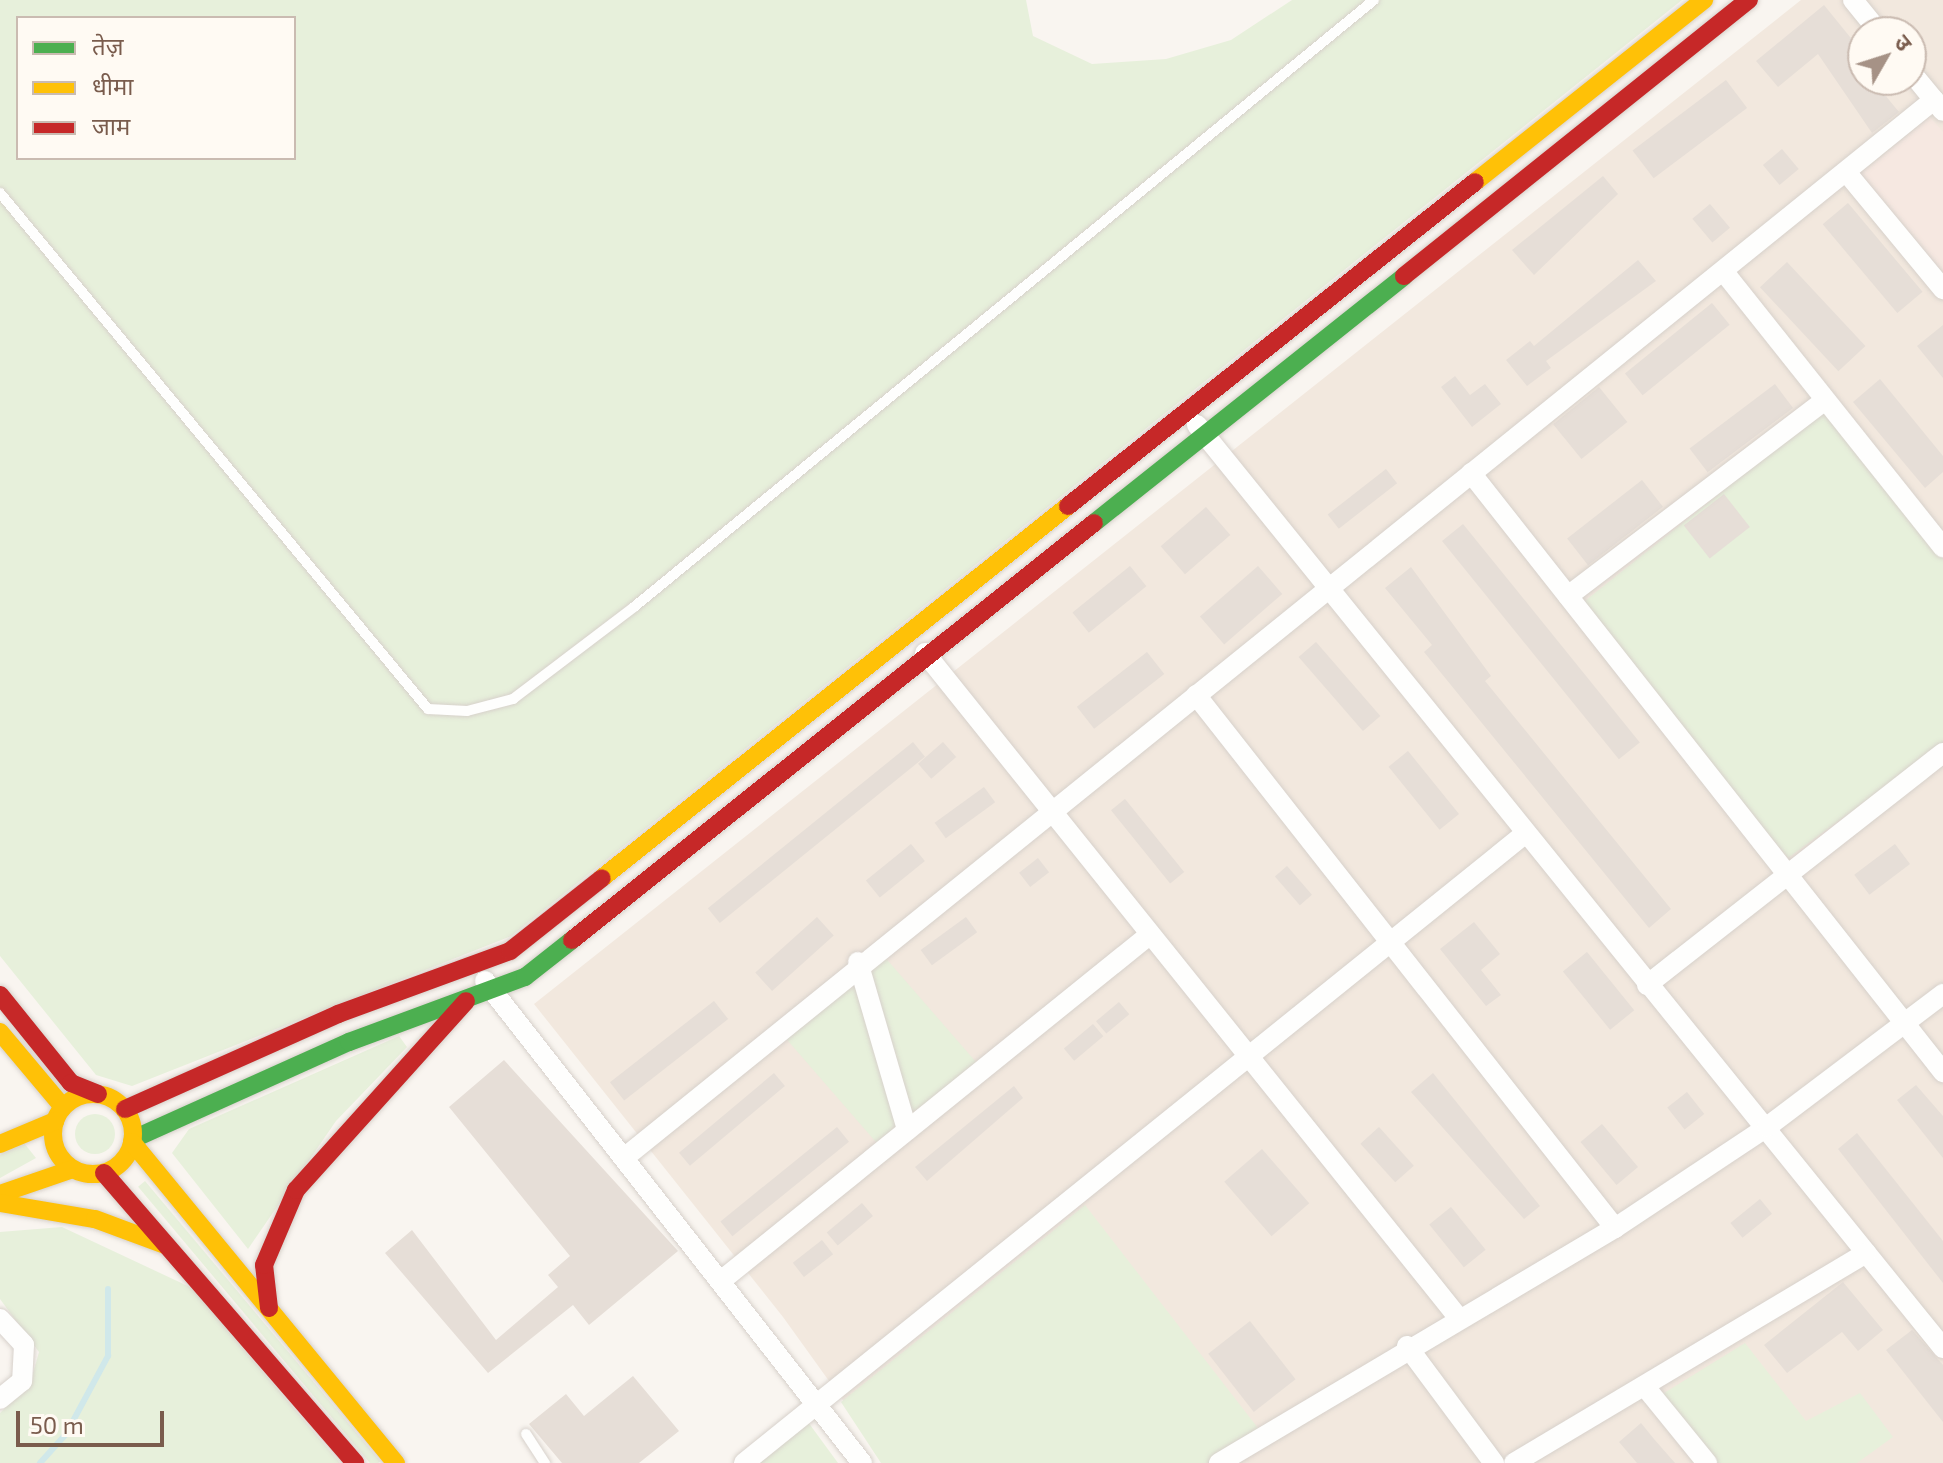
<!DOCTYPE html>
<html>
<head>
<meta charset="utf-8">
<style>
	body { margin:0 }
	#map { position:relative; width:1943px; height:1463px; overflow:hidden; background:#f9f5f0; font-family:"Exo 2","Noto Sans Devanagari",sans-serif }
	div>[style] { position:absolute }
	.residential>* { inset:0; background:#f2e8de }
	.commercial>* { inset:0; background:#f6e8e1 }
	.green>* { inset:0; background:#e7f0db; transform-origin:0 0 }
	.round { border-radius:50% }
	.stream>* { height:6px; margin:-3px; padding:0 3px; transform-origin:3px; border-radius:3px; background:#d0e8ea }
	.building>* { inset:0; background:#e6ded7; transform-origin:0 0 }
	.roads { filter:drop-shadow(0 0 2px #d7d1cb) drop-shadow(0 0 2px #d7d1cb) }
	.lane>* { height:10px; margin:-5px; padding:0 5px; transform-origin:5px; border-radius:5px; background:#fefefd }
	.street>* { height:20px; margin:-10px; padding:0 10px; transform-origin:10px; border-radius:10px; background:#fefefd }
	.fast>* { height:18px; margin:-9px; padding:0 9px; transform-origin:9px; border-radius:9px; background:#4caf50 }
	.slow>* { height:18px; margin:-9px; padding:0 9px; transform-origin:9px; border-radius:9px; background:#ffc107 }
	.slow>.ring { margin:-9px; padding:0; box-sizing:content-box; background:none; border:18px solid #ffc107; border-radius:50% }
	.jam>* { height:18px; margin:-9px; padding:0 9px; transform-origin:9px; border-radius:9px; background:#c62828 }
	span { translate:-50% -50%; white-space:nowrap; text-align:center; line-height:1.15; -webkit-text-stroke:6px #fffaf3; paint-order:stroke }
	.legend { position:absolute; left:16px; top:16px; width:280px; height:144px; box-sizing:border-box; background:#fffaf3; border:2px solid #cabbb1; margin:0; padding:10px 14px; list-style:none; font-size:24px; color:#7a5c4d }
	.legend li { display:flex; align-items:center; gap:16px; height:40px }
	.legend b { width:40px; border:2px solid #cabbb1 }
	.north { position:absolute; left:1847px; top:16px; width:80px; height:80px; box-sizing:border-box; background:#fffaf3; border:2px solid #cabbb1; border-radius:50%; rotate:51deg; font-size:22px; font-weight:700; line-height:32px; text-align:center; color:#7a5c4d }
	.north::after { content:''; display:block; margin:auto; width:28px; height:36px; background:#a69286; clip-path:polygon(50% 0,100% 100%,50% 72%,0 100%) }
	.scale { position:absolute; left:16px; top:1411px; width:148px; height:36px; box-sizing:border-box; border:4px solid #7a5c4d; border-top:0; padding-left:10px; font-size:24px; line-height:28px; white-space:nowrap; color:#7a5c4d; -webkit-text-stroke:6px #fffaf3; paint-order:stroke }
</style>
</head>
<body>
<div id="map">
	<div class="residential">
		<i style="clip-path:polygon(evenodd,1801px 0,1943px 0,1943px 1463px,888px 1463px,783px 1317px,534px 1004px,1801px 0,1863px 32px,1911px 32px,1911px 80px,1863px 80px,1863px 32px)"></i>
	</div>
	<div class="commercial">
		<i style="clip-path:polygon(1930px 117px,1943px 132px,1943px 296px,1849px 183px)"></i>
	</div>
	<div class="green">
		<i style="clip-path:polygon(evenodd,0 0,1026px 0,1033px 36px,1092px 64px,1166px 59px,1231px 40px,1292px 0,1682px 0,511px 936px,132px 1086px,96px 1075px,0 956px,0 0,18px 18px,294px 18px,294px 158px,18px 158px,18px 18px)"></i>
		<i style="clip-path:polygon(1823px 411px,1943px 558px,1943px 744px,1788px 858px,1581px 604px)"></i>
		<i style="left:883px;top:955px;width:147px;height:128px;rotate:49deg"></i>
		<i style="clip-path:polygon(399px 1036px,407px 1047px,336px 1121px,248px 1249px,172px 1153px,189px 1129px)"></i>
		<i class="round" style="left:75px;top:1114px;width:40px;height:40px"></i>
		<i style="clip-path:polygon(24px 1143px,36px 1158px,0 1178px,0 1155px)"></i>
		<i style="left:145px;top:1181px;width:366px;height:9px;rotate:50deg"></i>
		<i style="clip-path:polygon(1085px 1205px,1261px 1432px,1211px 1463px,881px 1463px,841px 1402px)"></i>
		<i style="clip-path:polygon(62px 1227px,192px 1288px,340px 1463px,0 1463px,0 1413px,30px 1384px,39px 1352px,0 1299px,0 1232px)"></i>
		<i style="clip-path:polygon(1745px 1343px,1806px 1421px,1860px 1393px,1893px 1437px,1857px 1463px,1711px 1463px,1656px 1398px)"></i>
		<i style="clip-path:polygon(808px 1422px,838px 1463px,760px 1463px)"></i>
	</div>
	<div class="stream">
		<i style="left:40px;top:1463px;width:39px;rotate:-48deg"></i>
		<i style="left:66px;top:1434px;width:89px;rotate:-61.7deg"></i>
		<i style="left:108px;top:1356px;width:67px;rotate:-90deg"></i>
	</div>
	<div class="building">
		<i style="clip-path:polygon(1824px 5px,1863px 53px,1863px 80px,1892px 80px,1880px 89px,1899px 112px,1872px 133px,1818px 54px,1778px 87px,1756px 61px)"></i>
		<i style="left:1726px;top:80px;width:35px;height:117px;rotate:53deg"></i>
		<i style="left:1782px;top:149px;width:26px;height:25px;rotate:50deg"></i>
		<i style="clip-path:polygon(1603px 176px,1618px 194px,1534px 275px,1512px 250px)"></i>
		<i style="left:1848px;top:203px;width:116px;height:33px;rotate:50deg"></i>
		<i style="left:1710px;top:204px;width:31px;height:23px;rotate:50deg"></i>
		<i style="clip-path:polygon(1638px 260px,1656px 281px,1546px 361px,1551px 368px,1527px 386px,1506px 360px,1530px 341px,1534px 346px)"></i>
		<i style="left:1787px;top:262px;width:115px;height:37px;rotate:47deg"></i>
		<i style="left:1712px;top:303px;width:28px;height:112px;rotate:51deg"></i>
		<i style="clip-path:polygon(1943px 325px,1943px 378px,1917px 346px)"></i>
		<i style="clip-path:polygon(1455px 376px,1470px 395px,1485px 384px,1501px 404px,1472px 427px,1441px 387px)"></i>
		<i style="clip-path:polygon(1880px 379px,1943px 456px,1943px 472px,1925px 488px,1853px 402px)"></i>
		<i style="left:1775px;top:384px;width:30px;height:107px;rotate:53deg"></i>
		<i style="left:1599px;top:387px;width:45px;height:59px;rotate:51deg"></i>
		<i style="left:1386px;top:469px;width:18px;height:74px;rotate:52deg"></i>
		<i style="left:1642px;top:480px;width:34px;height:95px;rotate:52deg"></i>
		<i style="left:1724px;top:494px;width:42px;height:51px;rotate:52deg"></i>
		<i style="left:1206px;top:507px;width:37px;height:60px;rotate:49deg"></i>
		<i style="left:1463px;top:524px;width:281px;height:27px;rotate:51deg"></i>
		<i style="left:1130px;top:566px;width:26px;height:74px;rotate:51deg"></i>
		<i style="left:1258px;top:566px;width:37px;height:77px;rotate:49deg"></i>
		<i style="clip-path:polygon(1411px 567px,1491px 676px,1485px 681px,1671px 909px,1649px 928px,1424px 652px,1432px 645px,1385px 588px)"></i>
		<i style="left:1316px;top:642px;width:98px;height:23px;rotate:49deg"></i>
		<i style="left:1147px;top:652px;width:28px;height:89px;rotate:52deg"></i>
		<i style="left:913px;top:742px;width:19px;height:264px;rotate:51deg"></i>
		<i style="left:943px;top:742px;width:20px;height:33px;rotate:49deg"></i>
		<i style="left:1408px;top:751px;width:81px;height:25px;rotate:51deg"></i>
		<i style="left:984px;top:787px;width:19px;height:61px;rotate:54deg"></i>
		<i style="left:1125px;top:799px;width:94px;height:18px;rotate:51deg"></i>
		<i style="left:911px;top:844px;width:22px;height:58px;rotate:51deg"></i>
		<i style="left:1895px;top:844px;width:25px;height:51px;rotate:53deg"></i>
		<i style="left:1038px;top:858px;width:18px;height:24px;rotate:52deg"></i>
		<i style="left:1287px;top:866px;width:38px;height:16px;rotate:49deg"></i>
		<i style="left:817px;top:917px;width:25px;height:83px;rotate:48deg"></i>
		<i style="left:966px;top:917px;width:19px;height:56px;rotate:54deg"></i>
		<i style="clip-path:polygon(1474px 922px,1500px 954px,1481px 970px,1501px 995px,1486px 1006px,1440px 949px)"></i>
		<i style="left:1587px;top:952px;width:75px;height:31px;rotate:51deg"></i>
		<i style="left:714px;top:1001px;width:23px;height:132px;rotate:52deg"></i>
		<i style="left:1119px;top:1002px;width:16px;height:30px;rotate:50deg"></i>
		<i style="left:1093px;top:1024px;width:16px;height:38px;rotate:50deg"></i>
		<i style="clip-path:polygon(504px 1060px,678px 1251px,589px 1325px,573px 1305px,488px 1373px,385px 1253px,412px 1230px,496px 1340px,558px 1287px,548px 1275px,570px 1256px,449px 1107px)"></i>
		<i style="left:774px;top:1073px;width:17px;height:124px;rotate:50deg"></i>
		<i style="clip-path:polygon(1433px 1073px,1540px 1206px,1524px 1219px,1411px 1092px)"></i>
		<i style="clip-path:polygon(1916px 1085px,1943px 1116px,1943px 1158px,1897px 1100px)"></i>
		<i style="clip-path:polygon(1014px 1086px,1023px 1098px,927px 1181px,915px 1167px)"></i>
		<i style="left:1687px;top:1092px;width:28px;height:25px;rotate:52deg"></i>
		<i style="left:1602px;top:1124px;width:56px;height:28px;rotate:50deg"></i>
		<i style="left:837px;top:1127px;width:19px;height:150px;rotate:51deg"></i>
		<i style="left:1379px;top:1127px;width:52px;height:25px;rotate:48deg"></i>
		<i style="clip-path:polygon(1857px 1133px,1943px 1241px,1943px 1283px,1838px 1149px)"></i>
		<i style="left:1262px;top:1149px;width:72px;height:50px;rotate:49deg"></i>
		<i style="left:1760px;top:1199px;width:19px;height:38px;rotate:51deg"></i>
		<i style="left:862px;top:1203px;width:17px;height:46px;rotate:50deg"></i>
		<i style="left:1451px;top:1207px;width:55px;height:28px;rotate:51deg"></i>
		<i style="left:822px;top:1240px;width:18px;height:37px;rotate:52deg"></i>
		<i style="clip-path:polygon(1843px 1282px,1883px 1330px,1858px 1351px,1842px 1332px,1787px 1373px,1764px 1345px)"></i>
		<i style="left:1250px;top:1321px;width:74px;height:53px;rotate:52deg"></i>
		<i style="clip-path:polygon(1912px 1330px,1943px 1365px,1943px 1422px,1886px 1350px)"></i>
		<i style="clip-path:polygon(633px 1376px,679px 1431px,639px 1463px,562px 1463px,529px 1424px,566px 1394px,584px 1416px)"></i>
		<i style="clip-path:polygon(1641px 1423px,1654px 1439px,1675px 1463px,1637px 1463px,1619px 1442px)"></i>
	</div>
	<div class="roads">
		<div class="lane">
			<i style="left:0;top:193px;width:670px;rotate:50.33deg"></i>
			<i style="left:428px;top:709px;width:39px;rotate:3deg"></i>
			<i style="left:467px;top:711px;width:48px;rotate:-14.6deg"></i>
			<i style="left:513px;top:699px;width:152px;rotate:-37.2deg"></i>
			<i style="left:634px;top:607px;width:957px;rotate:-39.36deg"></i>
			<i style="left:526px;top:1434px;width:35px;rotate:57deg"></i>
		</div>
		<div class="street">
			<i style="left:1853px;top:0;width:41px;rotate:50.9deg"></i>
			<i style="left:1911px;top:72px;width:50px;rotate:50.6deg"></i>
			<i style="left:1847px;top:173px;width:151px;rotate:50.4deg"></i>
			<i style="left:1724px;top:272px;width:352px;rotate:51.5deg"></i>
			<i style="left:1197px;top:425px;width:1187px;rotate:51.05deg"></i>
			<i style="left:1471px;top:473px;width:763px;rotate:51.76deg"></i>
			<i style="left:1568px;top:596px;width:322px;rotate:-37.3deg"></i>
			<i style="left:925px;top:653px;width:851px;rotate:51.25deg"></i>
			<i style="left:1196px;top:695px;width:678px;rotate:51.83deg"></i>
			<i style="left:858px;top:962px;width:175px;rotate:73.7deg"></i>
			<i style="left:485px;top:981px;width:612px;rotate:51.97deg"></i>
			<i style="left:1647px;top:985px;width:376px;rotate:-38.1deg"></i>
			<i style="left:624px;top:1158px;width:1684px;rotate:-38.93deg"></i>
			<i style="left:722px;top:1280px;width:548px;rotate:-38.92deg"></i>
			<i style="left:0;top:1319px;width:35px;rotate:47deg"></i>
			<i style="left:24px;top:1345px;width:36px;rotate:93deg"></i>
			<i style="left:22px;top:1381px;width:28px;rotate:141deg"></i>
			<i style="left:1407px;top:1346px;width:146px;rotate:53.4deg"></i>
			<i style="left:1646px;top:1388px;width:97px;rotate:50.9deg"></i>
			<i style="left:744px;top:1463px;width:1004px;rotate:-38.86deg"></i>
			<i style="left:1219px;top:1463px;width:460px;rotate:-30.7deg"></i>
			<i style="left:1615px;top:1228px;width:182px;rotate:-33.6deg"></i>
			<i style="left:1767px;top:1127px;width:221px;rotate:-37.1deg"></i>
			<i style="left:1514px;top:1463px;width:410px;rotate:-30.8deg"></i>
		</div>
		<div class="fast">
			<i style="left:1094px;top:523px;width:396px;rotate:-38.5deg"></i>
			<i style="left:133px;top:1139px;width:237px;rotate:-24.2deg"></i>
			<i style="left:349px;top:1042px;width:188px;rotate:-20.3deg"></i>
			<i style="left:525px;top:977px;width:60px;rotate:-38.2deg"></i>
		</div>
		<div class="slow">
			<i style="left:1475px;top:182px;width:293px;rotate:-38.5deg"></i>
			<i style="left:602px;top:878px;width:596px;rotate:-38.6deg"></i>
			<i style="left:0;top:1032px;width:98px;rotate:50deg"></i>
			<i class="ring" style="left:53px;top:1094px;width:62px;height:62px"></i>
			<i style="left:132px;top:1142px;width:416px;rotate:50.6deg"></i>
			<i style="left:0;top:1144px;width:60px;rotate:-22.7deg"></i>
			<i style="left:0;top:1194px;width:77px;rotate:-18.9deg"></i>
			<i style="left:0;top:1203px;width:96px;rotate:9.6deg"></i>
			<i style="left:95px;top:1219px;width:75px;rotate:20.4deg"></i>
		</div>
		<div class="jam">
			<i style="left:1404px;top:276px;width:442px;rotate:-38.7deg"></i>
			<i style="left:1068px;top:506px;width:520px;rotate:-38.52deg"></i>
			<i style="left:572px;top:940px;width:668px;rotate:-38.62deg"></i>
			<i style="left:0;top:995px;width:113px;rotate:51.1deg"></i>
			<i style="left:71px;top:1083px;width:29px;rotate:22deg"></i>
			<i style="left:125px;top:1109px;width:233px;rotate:-24deg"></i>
			<i style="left:338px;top:1014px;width:183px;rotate:-20.1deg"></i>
			<i style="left:510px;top:951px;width:117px;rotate:-38.4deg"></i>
			<i style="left:104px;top:1173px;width:384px;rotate:49.1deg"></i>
			<i style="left:269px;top:1308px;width:43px;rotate:-96.6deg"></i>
			<i style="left:264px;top:1265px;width:82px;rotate:-66.9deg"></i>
			<i style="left:296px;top:1190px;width:254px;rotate:-48deg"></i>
		</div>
	</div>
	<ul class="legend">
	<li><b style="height:10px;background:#4caf50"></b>तेज़</li>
	<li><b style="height:10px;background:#ffc107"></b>धीमा</li>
	<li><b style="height:10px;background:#c62828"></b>जाम</li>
	</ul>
	<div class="north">उ</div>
	<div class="scale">50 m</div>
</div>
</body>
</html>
